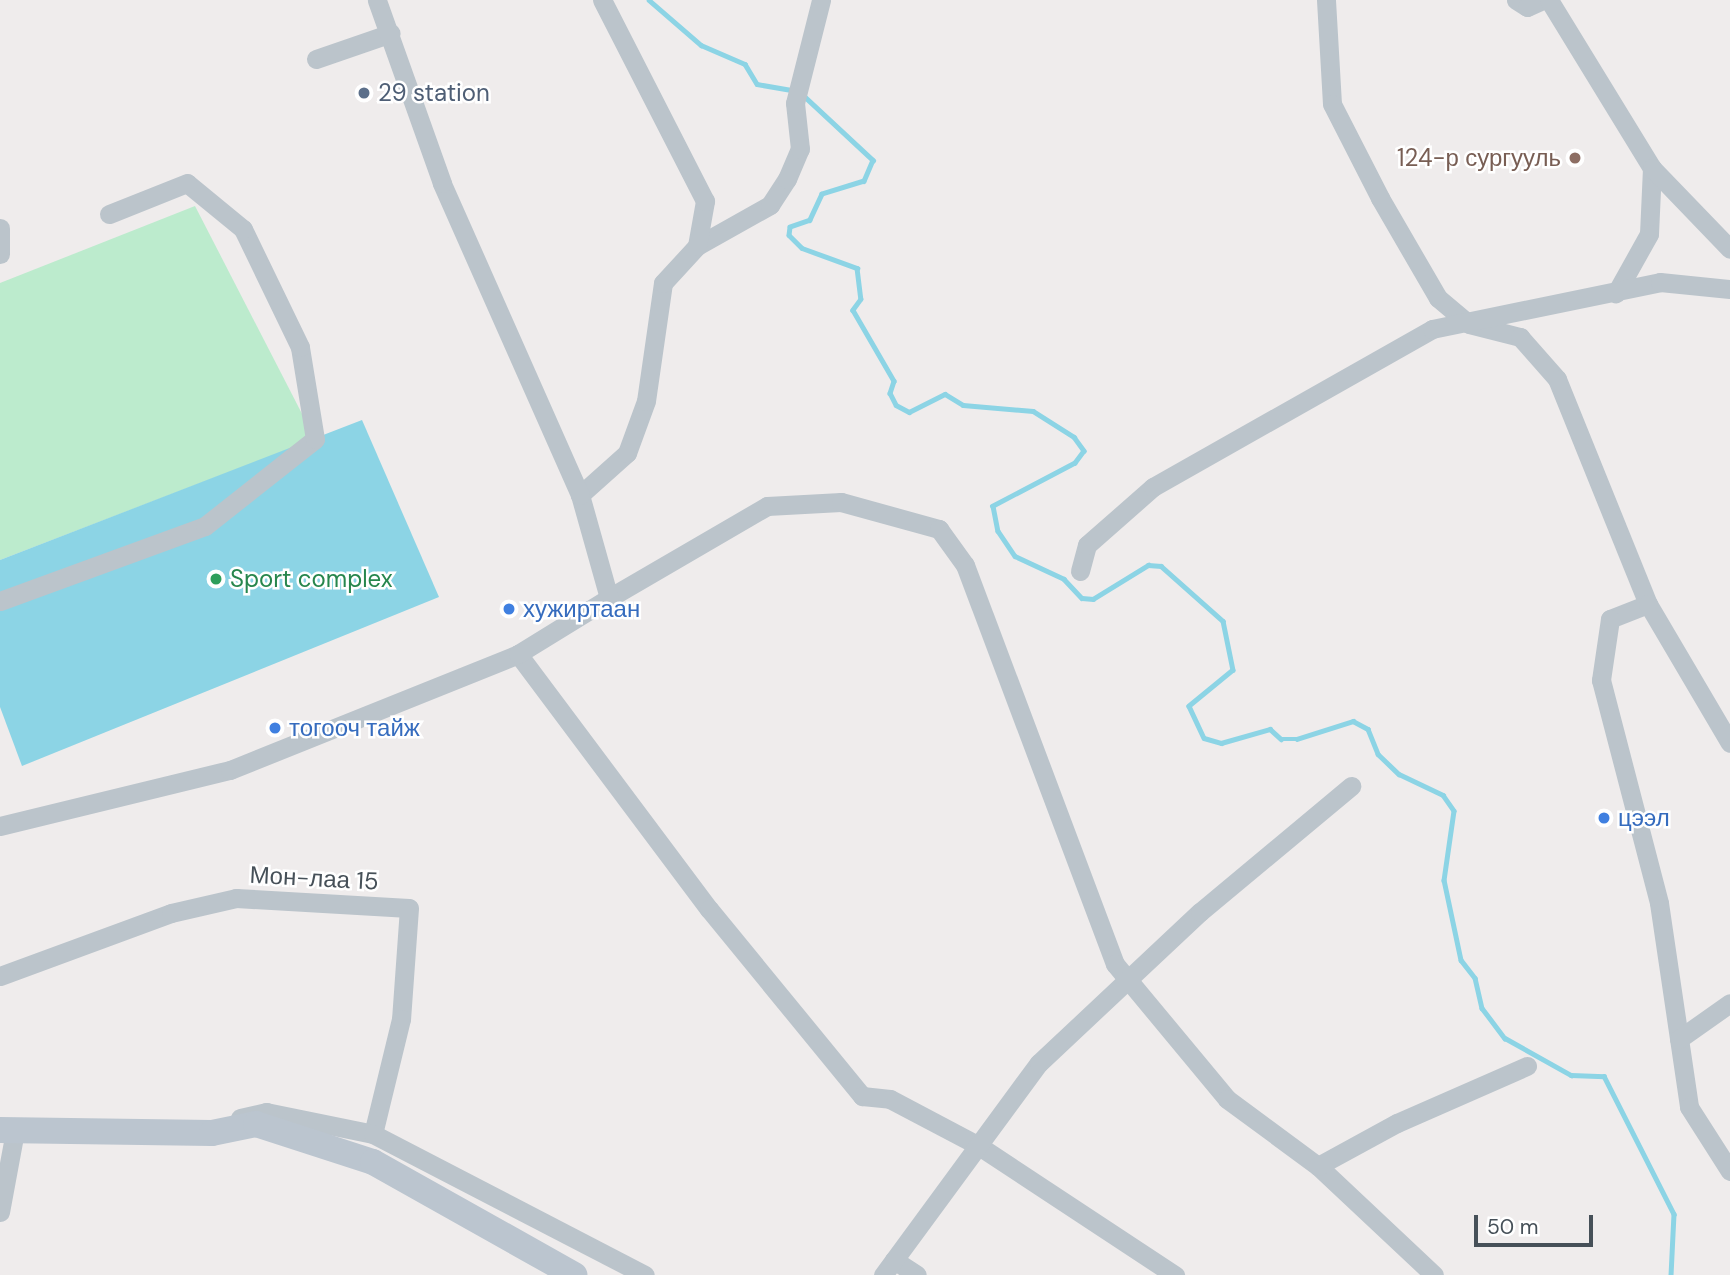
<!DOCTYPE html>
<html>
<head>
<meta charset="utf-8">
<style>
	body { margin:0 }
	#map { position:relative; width:1730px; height:1275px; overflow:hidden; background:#efecec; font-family:"DM Sans",sans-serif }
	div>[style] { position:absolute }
	.green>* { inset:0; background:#bcebcd }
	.water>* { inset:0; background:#8cd4e5 }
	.stream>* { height:4.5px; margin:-2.25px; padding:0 2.25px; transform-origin:2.25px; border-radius:2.25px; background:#8cd4e5 }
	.minor>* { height:19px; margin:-9.5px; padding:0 9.5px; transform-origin:9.5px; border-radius:9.5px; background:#bbc4cb }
	.secondary>* { height:26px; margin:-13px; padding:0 13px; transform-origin:13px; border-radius:13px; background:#bbc5cf }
	.dots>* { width:19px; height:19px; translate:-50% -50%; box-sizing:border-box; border:4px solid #fff; border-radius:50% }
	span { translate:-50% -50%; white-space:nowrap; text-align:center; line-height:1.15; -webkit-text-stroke:5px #fff; paint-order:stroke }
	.service-label { font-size:24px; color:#4e5e75 }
	.left { translate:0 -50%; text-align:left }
	.education-label { font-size:24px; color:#785e54 }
	.right { translate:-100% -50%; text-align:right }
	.leisure-label { font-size:24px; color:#27864d }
	.shop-label { font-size:24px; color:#366cbe }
	.street-label { font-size:24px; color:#465058 }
	.scale { position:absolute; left:1474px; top:1215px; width:119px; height:32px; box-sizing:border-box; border:4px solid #465058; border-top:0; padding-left:9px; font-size:21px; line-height:24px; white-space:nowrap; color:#465058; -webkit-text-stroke:5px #fff; paint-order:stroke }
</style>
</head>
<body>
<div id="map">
	<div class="green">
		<i style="clip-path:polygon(195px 206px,315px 439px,0 560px,0 283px)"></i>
	</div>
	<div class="water">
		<i style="clip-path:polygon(362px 420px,439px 597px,22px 766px,0 707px,0 560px)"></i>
	</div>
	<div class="stream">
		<i style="left:649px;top:0;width:69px;rotate:40.9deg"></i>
		<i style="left:701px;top:45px;width:48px;rotate:23.4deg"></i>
		<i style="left:745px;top:64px;width:23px;rotate:59deg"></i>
		<i style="left:757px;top:84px;width:36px;rotate:10deg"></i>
		<i style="left:803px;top:95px;width:96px;rotate:42.9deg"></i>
		<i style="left:873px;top:160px;width:23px;rotate:113deg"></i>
		<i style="left:864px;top:181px;width:44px;rotate:162.8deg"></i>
		<i style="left:822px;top:194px;width:29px;rotate:115deg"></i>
		<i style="left:810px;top:220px;width:21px;rotate:161deg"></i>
		<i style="left:790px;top:227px;width:8px;rotate:97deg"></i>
		<i style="left:789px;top:235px;width:18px;rotate:45deg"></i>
		<i style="left:802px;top:248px;width:59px;rotate:20deg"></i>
		<i style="left:857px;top:268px;width:31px;rotate:83deg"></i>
		<i style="left:861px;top:299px;width:14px;rotate:126deg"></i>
		<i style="left:853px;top:310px;width:82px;rotate:60deg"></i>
		<i style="left:894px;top:381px;width:13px;rotate:108deg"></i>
		<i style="left:890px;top:393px;width:13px;rotate:63deg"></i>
		<i style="left:896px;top:405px;width:15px;rotate:28deg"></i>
		<i style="left:909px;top:412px;width:40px;rotate:-26.6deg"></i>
		<i style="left:945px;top:394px;width:21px;rotate:31deg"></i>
		<i style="left:963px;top:405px;width:70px;rotate:4.9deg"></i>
		<i style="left:1033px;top:411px;width:49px;rotate:32.4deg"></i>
		<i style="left:1074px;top:437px;width:17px;rotate:54deg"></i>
		<i style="left:1084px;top:451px;width:15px;rotate:127deg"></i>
		<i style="left:1075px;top:463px;width:93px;rotate:152.3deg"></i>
		<i style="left:993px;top:506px;width:25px;rotate:79deg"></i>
		<i style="left:998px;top:531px;width:30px;rotate:56deg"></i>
		<i style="left:1015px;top:556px;width:54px;rotate:25.1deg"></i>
		<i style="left:1064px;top:579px;width:26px;rotate:47deg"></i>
		<i style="left:1082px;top:598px;width:11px;rotate:5deg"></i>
		<i style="left:1093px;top:599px;width:65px;rotate:-31.7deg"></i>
		<i style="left:1148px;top:565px;width:13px;rotate:4deg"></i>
		<i style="left:1161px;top:566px;width:83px;rotate:41.6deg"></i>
		<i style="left:1223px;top:621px;width:50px;rotate:78.5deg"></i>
		<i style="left:1233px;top:670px;width:57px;rotate:140.7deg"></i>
		<i style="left:1189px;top:706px;width:35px;rotate:65deg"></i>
		<i style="left:1204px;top:738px;width:18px;rotate:16deg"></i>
		<i style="left:1221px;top:743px;width:51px;rotate:-15.9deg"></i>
		<i style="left:1270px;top:729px;width:15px;rotate:42deg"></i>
		<i style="left:1281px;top:739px;width:16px"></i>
		<i style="left:1297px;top:739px;width:59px;rotate:-17.8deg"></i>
		<i style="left:1353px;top:721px;width:17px;rotate:28deg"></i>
		<i style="left:1368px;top:729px;width:27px;rotate:68deg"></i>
		<i style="left:1378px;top:754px;width:29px;rotate:44deg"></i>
		<i style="left:1399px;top:774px;width:49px;rotate:25.5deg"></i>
		<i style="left:1443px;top:795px;width:19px;rotate:55deg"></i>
		<i style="left:1454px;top:811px;width:70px;rotate:98.2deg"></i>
		<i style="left:1444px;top:880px;width:82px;rotate:78deg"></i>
		<i style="left:1461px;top:960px;width:23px;rotate:52deg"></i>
		<i style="left:1475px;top:978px;width:31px;rotate:77deg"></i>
		<i style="left:1482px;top:1008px;width:38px;rotate:53deg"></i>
		<i style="left:1505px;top:1038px;width:76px;rotate:29.3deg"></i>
		<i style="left:1571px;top:1075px;width:33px;rotate:2deg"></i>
		<i style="left:1604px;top:1076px;width:155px;rotate:63.1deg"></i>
		<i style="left:1674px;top:1214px;width:61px;rotate:92.8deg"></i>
	</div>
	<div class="minor">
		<i style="left:1326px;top:0;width:104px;rotate:86.7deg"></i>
		<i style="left:1332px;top:104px;width:106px;rotate:62.9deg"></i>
		<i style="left:1380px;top:198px;width:116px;rotate:59.9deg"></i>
		<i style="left:1438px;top:298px;width:40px;rotate:40deg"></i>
		<i style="left:1469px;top:324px;width:53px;rotate:14.3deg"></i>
		<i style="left:1520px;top:337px;width:56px;rotate:48.6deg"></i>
		<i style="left:1557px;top:379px;width:243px;rotate:68deg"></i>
		<i style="left:1648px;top:604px;width:41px;rotate:158.5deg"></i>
		<i style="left:1610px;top:619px;width:62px;rotate:98.4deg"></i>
		<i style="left:1601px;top:680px;width:230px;rotate:75.4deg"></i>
		<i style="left:1659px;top:903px;width:206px;rotate:81.6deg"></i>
		<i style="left:1689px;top:1107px;width:76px;rotate:57.4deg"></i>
		<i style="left:1516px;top:0;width:13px;rotate:32deg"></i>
		<i style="left:1527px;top:7px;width:17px;rotate:-24deg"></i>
		<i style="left:1549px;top:0;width:197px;rotate:58.5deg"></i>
		<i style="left:1652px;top:168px;width:66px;rotate:92.6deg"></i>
		<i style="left:1649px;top:234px;width:68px;rotate:119.2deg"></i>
		<i style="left:316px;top:59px;width:79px;rotate:-19.1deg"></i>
		<i style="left:1652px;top:168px;width:112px;rotate:46.1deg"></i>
		<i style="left:0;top:228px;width:26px;rotate:90deg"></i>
		<i style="left:697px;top:246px;width:84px;rotate:-29.3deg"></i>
		<i style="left:770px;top:205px;width:31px;rotate:-57deg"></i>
		<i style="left:787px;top:179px;width:33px;rotate:-67deg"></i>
		<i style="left:800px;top:149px;width:46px;rotate:-96.2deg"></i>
		<i style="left:795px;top:103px;width:106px;rotate:-75.8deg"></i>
		<i style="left:580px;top:495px;width:63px;rotate:-41.8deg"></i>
		<i style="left:627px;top:453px;width:55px;rotate:-69.9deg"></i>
		<i style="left:646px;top:401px;width:119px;rotate:-81.8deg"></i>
		<i style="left:663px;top:283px;width:50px;rotate:-47.4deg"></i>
		<i style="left:697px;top:246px;width:46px;rotate:-79.9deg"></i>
		<i style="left:705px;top:201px;width:226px;rotate:-117.1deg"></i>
		<i style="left:1080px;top:571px;width:27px;rotate:-75deg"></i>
		<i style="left:1087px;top:545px;width:88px;rotate:-41.3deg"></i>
		<i style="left:1153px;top:487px;width:321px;rotate:-29.5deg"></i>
		<i style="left:1432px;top:329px;width:233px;rotate:-11.6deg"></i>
		<i style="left:1660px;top:282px;width:70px;rotate:5.7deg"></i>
		<i style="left:609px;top:598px;width:183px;rotate:-30.2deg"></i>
		<i style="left:767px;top:506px;width:74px;rotate:-3.1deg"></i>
		<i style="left:841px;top:502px;width:102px;rotate:15.4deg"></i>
		<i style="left:939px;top:529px;width:44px;rotate:54.2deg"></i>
		<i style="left:965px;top:565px;width:426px;rotate:69.4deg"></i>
		<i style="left:1115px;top:964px;width:175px;rotate:50.3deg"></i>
		<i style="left:1227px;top:1099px;width:113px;rotate:36.4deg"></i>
		<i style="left:1318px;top:1166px;width:159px;rotate:43.2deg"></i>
		<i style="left:0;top:601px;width:218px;rotate:-20.1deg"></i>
		<i style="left:205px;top:526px;width:140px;rotate:-38.3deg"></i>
		<i style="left:315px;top:439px;width:93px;rotate:-99.3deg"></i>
		<i style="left:300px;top:347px;width:131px;rotate:-115.8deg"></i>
		<i style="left:243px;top:229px;width:72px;rotate:-140.6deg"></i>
		<i style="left:187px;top:183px;width:84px;rotate:158.3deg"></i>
		<i style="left:1648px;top:604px;width:161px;rotate:59.5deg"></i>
		<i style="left:518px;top:654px;width:319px;rotate:53.2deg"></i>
		<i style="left:709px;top:909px;width:242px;rotate:50.7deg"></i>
		<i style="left:862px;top:1096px;width:28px;rotate:6deg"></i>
		<i style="left:890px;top:1099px;width:101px;rotate:27.8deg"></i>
		<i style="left:979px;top:1146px;width:235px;rotate:33.4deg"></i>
		<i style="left:0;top:826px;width:237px;rotate:-13.7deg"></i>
		<i style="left:230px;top:770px;width:310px;rotate:-21.9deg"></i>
		<i style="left:518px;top:654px;width:107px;rotate:-31.6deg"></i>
		<i style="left:609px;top:598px;width:107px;rotate:-105.7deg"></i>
		<i style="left:580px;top:495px;width:341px;rotate:-113.9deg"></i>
		<i style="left:442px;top:183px;width:194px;rotate:-109.6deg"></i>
		<i style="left:0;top:976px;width:182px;rotate:-20.2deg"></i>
		<i style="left:171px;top:913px;width:67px;rotate:-13deg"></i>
		<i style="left:236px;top:898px;width:173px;rotate:3.3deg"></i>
		<i style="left:409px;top:908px;width:111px;rotate:94.1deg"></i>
		<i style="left:401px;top:1019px;width:118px;rotate:103.7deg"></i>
		<i style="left:1679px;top:1039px;width:62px;rotate:-35.2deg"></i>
		<i style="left:240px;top:1118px;width:27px;rotate:-13deg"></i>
		<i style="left:266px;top:1112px;width:109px;rotate:11.6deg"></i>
		<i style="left:373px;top:1134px;width:306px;rotate:27.4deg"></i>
		<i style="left:1318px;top:1166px;width:90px;rotate:-28.6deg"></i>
		<i style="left:1397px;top:1123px;width:142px;rotate:-23.7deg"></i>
		<i style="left:0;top:1212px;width:82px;rotate:-79.5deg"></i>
		<i style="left:894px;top:1260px;width:27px;rotate:33deg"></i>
		<i style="left:883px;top:1275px;width:263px;rotate:-53.7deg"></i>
		<i style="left:1039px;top:1063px;width:221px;rotate:-43.2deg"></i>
		<i style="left:1200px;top:912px;width:197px;rotate:-39.8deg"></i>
	</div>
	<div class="secondary">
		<i style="left:0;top:1130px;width:212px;rotate:0.8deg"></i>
		<i style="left:212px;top:1133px;width:45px;rotate:-11.6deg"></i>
		<i style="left:256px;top:1124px;width:123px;rotate:18deg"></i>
		<i style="left:373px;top:1162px;width:231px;rotate:29.3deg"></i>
	</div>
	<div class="dots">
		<i style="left:364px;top:93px;background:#5c6f8a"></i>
		<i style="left:1575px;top:158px;background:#8d6e63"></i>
		<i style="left:216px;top:579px;background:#2e9e5b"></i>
		<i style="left:509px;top:609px;background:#3f7fe0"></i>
		<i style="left:275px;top:728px;background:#3f7fe0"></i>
		<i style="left:1604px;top:818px;background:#3f7fe0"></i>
	</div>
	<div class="service-label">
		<span class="left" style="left:378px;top:93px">29 station</span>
	</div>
	<div class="education-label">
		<span class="right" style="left:1561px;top:158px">124-р сургууль</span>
	</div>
	<div class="leisure-label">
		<span class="left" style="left:230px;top:579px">Sport complex</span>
	</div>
	<div class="shop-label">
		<span class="left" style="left:523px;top:609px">хужиртаан</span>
		<span class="left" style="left:289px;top:728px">тогооч тайж</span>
		<span class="left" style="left:1618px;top:818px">цээл</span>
	</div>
	<div class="street-label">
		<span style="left:314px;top:878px;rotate:3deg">Мон-лаа 15</span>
	</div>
	<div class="scale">50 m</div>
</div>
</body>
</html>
